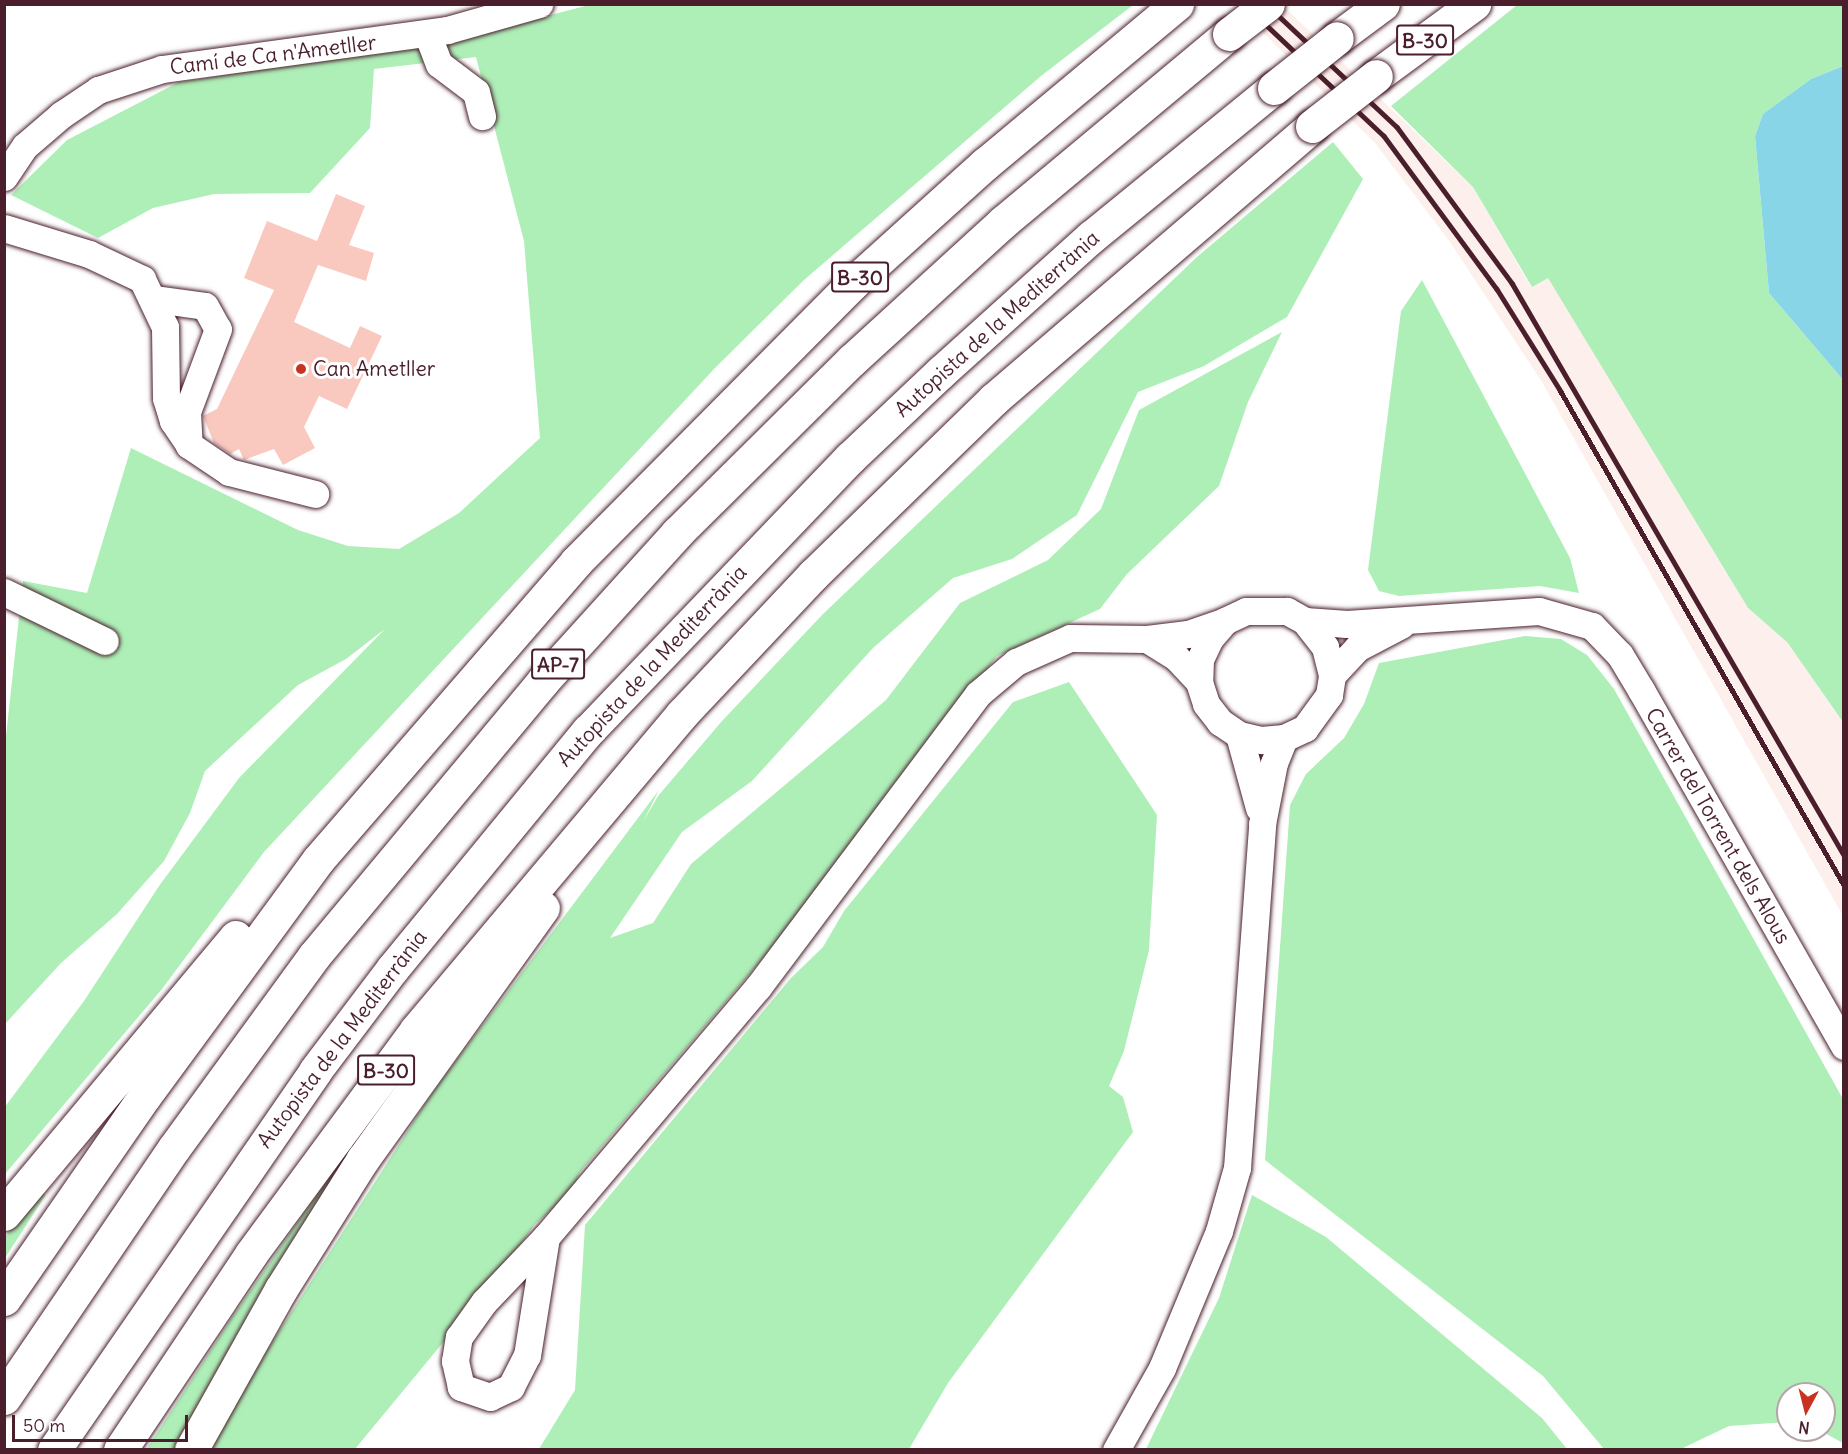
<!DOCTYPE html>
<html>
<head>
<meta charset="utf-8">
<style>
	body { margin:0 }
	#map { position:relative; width:1848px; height:1454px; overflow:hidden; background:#fff; font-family:Delius,sans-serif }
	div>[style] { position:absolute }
	.built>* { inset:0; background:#fdefec }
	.green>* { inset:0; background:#aeefb8 }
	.water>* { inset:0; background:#89d5e8 }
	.building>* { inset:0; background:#f9c9c0 }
	.roads { filter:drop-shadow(0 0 2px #4a1f2b) drop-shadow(0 0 2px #4a1f2b) }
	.minor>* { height:27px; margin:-13.5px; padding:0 13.5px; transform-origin:13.5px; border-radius:13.5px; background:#fff }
	.highway>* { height:33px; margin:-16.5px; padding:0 16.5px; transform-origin:16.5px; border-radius:16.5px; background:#fff }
	.rail>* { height:4.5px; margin:-2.25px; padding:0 2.25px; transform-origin:2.25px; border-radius:2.25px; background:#4a1f2b }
	.bridges { filter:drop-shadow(0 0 2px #4a1f2b) drop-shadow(0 0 2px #4a1f2b) }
	.highway-bridge>* { height:33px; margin:-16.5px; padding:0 16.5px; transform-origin:16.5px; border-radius:16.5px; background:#fff }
	.dots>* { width:16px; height:16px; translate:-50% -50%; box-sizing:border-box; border:3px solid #fff; border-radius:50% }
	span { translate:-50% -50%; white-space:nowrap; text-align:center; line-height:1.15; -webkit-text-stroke:6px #fff; paint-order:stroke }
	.shield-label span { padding:2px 4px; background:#fff; border:2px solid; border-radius:4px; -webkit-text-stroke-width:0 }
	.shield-label { font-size:20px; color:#4a1f2b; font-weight:700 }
	.street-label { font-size:21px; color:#4a1f2b }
	.poi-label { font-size:21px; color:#4a1f2b }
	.left { translate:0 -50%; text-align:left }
	.frame { position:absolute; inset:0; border:6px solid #4a1f2b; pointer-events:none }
	.north { position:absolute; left:1776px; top:1382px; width:60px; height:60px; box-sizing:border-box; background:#fff; border:2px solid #b7a5aa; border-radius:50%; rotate:187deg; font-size:16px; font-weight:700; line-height:24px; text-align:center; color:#4a1f2b }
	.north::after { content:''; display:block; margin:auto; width:21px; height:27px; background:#c8321e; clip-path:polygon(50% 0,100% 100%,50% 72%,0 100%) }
	.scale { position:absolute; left:12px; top:1415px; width:176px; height:27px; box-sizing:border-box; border:3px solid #4a1f2b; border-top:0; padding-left:8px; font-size:18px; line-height:21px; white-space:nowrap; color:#4a1f2b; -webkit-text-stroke:4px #fff; paint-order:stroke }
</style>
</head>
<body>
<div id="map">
	<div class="built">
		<i style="clip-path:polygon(1235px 5px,1282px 5px,1473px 187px,1531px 287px,1548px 277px,1748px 608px,1787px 642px,1843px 722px,1843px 916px,1542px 382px,1450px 242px,1375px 143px)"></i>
	</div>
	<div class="green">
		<i style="clip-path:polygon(589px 5px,1133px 5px,1041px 76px,804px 280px,715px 368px,264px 852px,162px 989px,5px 1174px,4px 1108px,84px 1001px,159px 886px,239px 778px,385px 629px,346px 659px,298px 685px,205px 771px,190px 813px,164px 861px,117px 914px,61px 963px,5px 1024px,4px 754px,23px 581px,87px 593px,131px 448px,298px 530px,348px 546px,399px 549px,459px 513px,540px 438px,524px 241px,476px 57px,374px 69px,370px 128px,310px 193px,214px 194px,153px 208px,98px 238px,11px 195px,67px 140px,179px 82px,456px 40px)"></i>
		<i style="clip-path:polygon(1517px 5px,1843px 5px,1843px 66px,1811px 79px,1763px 114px,1755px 136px,1769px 293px,1843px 380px,1843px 722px,1787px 642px,1748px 608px,1548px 278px,1532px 287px,1473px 187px,1391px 106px)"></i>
		<i style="clip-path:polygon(1333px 142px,1363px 179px,1287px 317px,1204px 366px,1138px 392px,1077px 515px,1012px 559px,953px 578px,873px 648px,752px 781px,682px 832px,610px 938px,653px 923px,691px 864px,886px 700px,960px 603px,1048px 560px,1101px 509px,1139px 410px,1282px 332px,1248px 402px,1219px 486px,1127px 574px,1100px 609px,997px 656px,770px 950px,580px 1172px,572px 1192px,534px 1225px,508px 1264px,355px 1449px,211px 1450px,253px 1372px,434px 1090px,659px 790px,643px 822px,658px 796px,722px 721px,823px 614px,1197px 257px)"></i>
		<i style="clip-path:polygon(1422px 280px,1570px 558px,1579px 593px,1540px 586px,1399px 596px,1379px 591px,1368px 570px,1401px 311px)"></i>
		<i style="clip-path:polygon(1525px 636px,1561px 639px,1587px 655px,1614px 689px,1843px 1099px,1843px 1443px,1819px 1430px,1824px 1430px,1824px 1394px,1788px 1394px,1788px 1422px,1729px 1426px,1681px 1449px,1604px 1449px,1543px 1376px,1265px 1160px,1290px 805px,1306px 774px,1344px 738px,1364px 704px,1379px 663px)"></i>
		<i style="clip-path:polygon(1069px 682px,1157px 815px,1149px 950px,1124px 1051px,1109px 1086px,1123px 1097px,1133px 1132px,948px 1383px,909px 1449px,539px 1449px,575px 1390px,585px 1225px,791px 978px,823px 947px,844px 911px,1013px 702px)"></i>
		<i style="clip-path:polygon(353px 1142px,174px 1449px,146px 1450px,233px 1316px)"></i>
		<i style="clip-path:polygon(42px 1189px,45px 1196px,5px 1258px,5px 1237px)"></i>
		<i style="clip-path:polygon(1252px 1195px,1326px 1237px,1542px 1418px,1567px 1449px,1146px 1449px,1219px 1298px)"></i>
	</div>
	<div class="water">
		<i style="clip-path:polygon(1843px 66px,1843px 380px,1769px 293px,1755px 136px,1763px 114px,1811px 79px)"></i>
	</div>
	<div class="building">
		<i style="clip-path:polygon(336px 194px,365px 206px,349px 245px,374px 253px,366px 281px,318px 265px,294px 322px,350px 348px,360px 326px,382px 336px,347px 409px,319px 396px,304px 427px,315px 448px,283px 465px,274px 449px,244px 460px,239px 449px,230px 454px,214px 443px,203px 416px,217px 409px,274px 290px,244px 278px,267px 221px,317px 241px)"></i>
	</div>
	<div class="roads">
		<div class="minor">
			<i style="left:427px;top:33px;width:33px;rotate:69deg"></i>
			<i style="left:439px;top:64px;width:46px;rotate:37.1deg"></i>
			<i style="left:476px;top:92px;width:25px;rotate:76deg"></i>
			<i style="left:4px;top:177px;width:37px;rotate:-56deg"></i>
			<i style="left:25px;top:146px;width:48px;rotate:-40.7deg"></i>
			<i style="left:61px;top:115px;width:45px;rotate:-34deg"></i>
			<i style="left:98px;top:90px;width:67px;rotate:-18.2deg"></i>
			<i style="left:162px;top:69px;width:288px;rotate:-7.8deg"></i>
			<i style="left:447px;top:30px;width:96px;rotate:-15.8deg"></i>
			<i style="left:4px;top:228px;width:89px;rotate:17deg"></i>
			<i style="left:89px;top:254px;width:59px;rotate:25.3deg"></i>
			<i style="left:142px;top:279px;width:53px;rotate:64.4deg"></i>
			<i style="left:165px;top:327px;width:71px;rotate:89.2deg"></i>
			<i style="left:166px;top:398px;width:24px;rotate:73deg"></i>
			<i style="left:173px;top:421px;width:29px;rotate:56deg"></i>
			<i style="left:189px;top:445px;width:48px;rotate:34deg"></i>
			<i style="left:229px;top:472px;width:89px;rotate:14.3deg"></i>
			<i style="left:155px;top:299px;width:50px;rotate:8deg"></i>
			<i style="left:205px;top:306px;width:26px;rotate:61deg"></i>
			<i style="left:218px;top:329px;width:89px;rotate:110.5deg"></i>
			<i style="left:187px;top:412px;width:33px;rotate:87deg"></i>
			<i style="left:4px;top:592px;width:112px;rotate:25.9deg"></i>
			<i style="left:1305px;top:621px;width:42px;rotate:4.1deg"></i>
			<i style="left:1347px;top:624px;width:192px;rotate:-3.9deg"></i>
			<i style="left:1539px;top:611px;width:55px;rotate:15.8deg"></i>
			<i style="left:1592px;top:626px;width:40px;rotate:46deg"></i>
			<i style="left:1620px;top:655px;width:41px;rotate:59deg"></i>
			<i style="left:1641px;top:690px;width:410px;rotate:60.3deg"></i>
			<i style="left:1147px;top:639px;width:34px;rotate:32deg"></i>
			<i style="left:1176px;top:657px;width:34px;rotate:47deg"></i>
			<i style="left:1332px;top:675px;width:37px;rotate:-47deg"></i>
			<i style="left:1357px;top:648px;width:50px;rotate:-27.6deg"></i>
			<i style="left:1239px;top:735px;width:23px;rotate:13deg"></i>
			<i style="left:1261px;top:740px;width:23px;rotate:-5deg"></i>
			<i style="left:1284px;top:738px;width:23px;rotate:-25deg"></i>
			<i style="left:1305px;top:728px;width:41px;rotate:-54deg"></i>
			<i style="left:1329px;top:695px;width:20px;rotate:-81deg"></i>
			<i style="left:1332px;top:675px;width:29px;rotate:-104deg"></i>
			<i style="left:1325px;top:647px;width:33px;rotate:-128deg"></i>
			<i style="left:1305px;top:621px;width:21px;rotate:-151deg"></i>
			<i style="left:1287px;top:611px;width:41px;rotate:180deg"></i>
			<i style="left:1246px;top:611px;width:23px;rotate:155deg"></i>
			<i style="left:1225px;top:621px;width:23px;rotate:131deg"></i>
			<i style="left:1210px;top:638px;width:23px;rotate:115deg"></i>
			<i style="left:1200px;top:659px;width:23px;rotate:92deg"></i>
			<i style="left:1199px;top:682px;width:23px;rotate:72deg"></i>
			<i style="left:1206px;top:704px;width:23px;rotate:52deg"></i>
			<i style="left:1220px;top:722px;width:23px;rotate:34deg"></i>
			<i style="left:1239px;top:735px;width:76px;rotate:74.7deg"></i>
			<i style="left:546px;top:1237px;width:120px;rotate:99.1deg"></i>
			<i style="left:527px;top:1355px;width:36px;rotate:117deg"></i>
			<i style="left:511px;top:1387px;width:23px;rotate:155deg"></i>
			<i style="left:490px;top:1397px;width:31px;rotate:-161deg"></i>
			<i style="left:461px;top:1387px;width:27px;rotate:-103deg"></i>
			<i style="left:455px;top:1361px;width:24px;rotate:-81deg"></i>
			<i style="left:459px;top:1337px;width:43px;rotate:-54.5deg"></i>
			<i style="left:484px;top:1302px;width:90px;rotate:-46.4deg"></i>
			<i style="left:546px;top:1237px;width:328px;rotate:-49.7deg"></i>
			<i style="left:758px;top:987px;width:366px;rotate:-53.1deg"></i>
			<i style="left:978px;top:694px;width:50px;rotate:-40.1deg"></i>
			<i style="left:1016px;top:662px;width:59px;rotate:-24deg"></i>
			<i style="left:1070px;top:638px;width:77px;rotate:0.7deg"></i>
			<i style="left:1147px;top:639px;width:41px;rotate:-7deg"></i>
			<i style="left:1188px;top:634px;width:39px;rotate:-19deg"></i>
			<i style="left:1116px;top:1450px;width:94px;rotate:-60.7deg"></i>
			<i style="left:1162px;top:1368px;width:148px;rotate:-67.4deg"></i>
			<i style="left:1219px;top:1231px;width:66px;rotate:-74.1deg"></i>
			<i style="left:1237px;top:1168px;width:345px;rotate:-85.8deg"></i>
			<i style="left:1262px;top:824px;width:62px;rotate:-78.9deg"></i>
			<i style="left:1274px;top:763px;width:27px;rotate:-68deg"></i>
		</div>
		<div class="highway">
			<i style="left:1337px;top:38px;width:57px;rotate:-36.5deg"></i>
			<i style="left:1376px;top:76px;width:122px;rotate:-36.3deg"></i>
			<i style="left:4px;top:1214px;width:361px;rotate:-50.1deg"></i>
			<i style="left:4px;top:1299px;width:246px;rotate:-55.3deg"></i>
			<i style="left:144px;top:1097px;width:294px;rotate:-53.7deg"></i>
			<i style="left:318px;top:860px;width:394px;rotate:-49.1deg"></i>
			<i style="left:576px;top:562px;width:392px;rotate:-45.2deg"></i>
			<i style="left:852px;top:284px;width:179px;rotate:-42.1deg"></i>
			<i style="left:985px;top:164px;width:250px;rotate:-39.8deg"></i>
			<i style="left:4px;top:1398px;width:302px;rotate:-55.8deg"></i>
			<i style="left:174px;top:1148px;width:238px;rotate:-53.9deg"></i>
			<i style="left:314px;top:956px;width:358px;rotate:-50.2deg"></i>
			<i style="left:543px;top:681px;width:200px;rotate:-47.8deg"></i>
			<i style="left:677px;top:533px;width:246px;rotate:-44.7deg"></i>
			<i style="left:852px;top:360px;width:205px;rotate:-42.4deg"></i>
			<i style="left:1003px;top:222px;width:294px;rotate:-39.8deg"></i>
			<i style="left:54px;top:1450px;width:460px;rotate:-55.4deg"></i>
			<i style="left:315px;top:1071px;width:129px;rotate:-52.9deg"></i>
			<i style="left:393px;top:968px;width:307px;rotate:-50.6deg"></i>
			<i style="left:588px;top:731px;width:378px;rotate:-46.2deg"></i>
			<i style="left:850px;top:458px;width:125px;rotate:-43.4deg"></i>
			<i style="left:941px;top:372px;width:202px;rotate:-42deg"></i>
			<i style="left:1091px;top:237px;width:236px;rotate:-39.2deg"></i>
			<i style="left:120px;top:1450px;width:236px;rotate:-56.2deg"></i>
			<i style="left:251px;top:1254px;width:278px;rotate:-53.6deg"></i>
			<i style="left:416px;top:1030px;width:413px;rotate:-49.9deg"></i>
			<i style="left:682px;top:714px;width:191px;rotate:-46.7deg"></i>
			<i style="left:813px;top:575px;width:252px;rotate:-44.2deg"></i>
			<i style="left:994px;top:399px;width:419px;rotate:-40.6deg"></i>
			<i style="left:191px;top:1450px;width:184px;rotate:-60.8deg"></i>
			<i style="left:281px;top:1289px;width:154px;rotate:-57.8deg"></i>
			<i style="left:363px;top:1159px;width:309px;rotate:-54.4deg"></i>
		</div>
	</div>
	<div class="rail">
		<i style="left:1244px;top:4px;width:192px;rotate:43.3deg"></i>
		<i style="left:1384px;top:136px;width:190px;rotate:53.6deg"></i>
		<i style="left:1497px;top:289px;width:119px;rotate:58deg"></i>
		<i style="left:1560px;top:390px;width:571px;rotate:60.16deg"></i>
		<i style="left:1266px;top:4px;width:180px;rotate:43.2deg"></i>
		<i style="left:1397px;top:127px;width:194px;rotate:53.6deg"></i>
		<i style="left:1512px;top:283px;width:661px;rotate:59.87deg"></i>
	</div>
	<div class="bridges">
		<div class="highway-bridge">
			<i style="left:1229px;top:34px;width:49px;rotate:-37.6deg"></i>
			<i style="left:1274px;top:88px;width:80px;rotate:-38.4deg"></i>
			<i style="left:1312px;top:126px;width:81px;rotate:-38deg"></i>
		</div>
	</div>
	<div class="dots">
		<i style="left:301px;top:369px;background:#c8321e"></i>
	</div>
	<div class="shield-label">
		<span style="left:1425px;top:40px">B-30</span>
		<span style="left:860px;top:277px">B-30</span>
		<span style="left:558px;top:664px">AP-7</span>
		<span style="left:386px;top:1070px">B-30</span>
	</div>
	<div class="street-label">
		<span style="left:273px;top:55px;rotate:-7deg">Camí de Ca n'Ametller</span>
		<span style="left:997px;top:324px;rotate:-42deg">Autopista de la Mediterrània</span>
		<span style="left:652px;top:666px;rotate:-47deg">Autopista de la Mediterrània</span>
		<span style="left:1718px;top:826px;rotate:60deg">Carrer del Torrent dels Alous</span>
		<span style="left:342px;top:1039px;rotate:-53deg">Autopista de la Mediterrània</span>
	</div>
	<div class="poi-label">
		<span class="left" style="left:313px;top:369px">Can Ametller</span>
	</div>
	<div class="frame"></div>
	<div class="north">N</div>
	<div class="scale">50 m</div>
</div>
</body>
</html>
